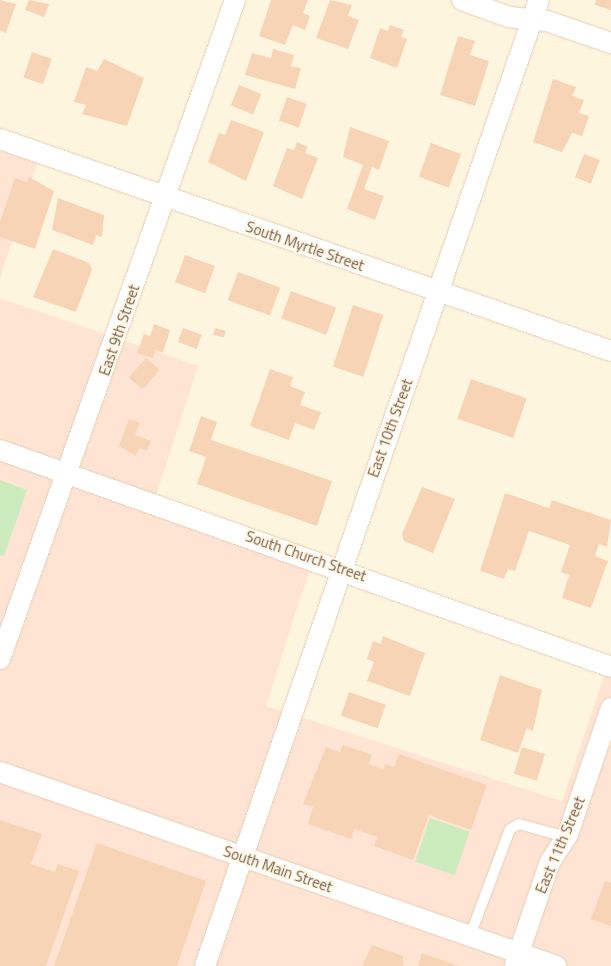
<!DOCTYPE html>
<html>
<head>
<meta charset="utf-8">
<style>
	body { margin:0 }
	#map { position:relative; width:611px; height:966px; overflow:hidden; background:#fef5df; font-family:"Titillium Web",sans-serif }
	div>[style] { position:absolute }
	.commercial>* { inset:0; background:#ffe4d3 }
	.green>* { inset:0; background:#ccecbd; transform-origin:0 0 }
	.building>* { inset:0; background:#f6d4b5; transform-origin:0 0 }
	.roads { filter:drop-shadow(0 0 1px #e3d1bb) drop-shadow(0 0 1px #e3d1bb) }
	.lane>* { height:10px; margin:-5px; padding:0 5px; transform-origin:5px; border-radius:5px; background:#fff }
	.street>* { height:20px; margin:-10px; padding:0 10px; transform-origin:10px; border-radius:10px; background:#fff }
	span { translate:-50% -50%; white-space:nowrap; text-align:center; line-height:1.15; -webkit-text-stroke:4px #fff8e8; paint-order:stroke }
	.street-label { font-size:15px; color:#775b45 }
</style>
</head>
<body>
<div id="map">
	<div class="commercial">
		<i style="clip-path:polygon(0 151px,37px 163px,0 279px)"></i>
		<i style="clip-path:polygon(0 298px,198px 366px,151px 511px,309px 571px,266px 706px,562px 801px,611px 655px,611px 966px,0 966px)"></i>
	</div>
	<div class="green">
		<i style="clip-path:polygon(0 480px,27px 490px,4px 556px,0 555px)"></i>
		<i style="left:430px;top:818px;width:42px;height:46px;rotate:19deg"></i>
	</div>
	<div class="building">
		<i style="clip-path:polygon(0 0,16px 4px,6px 33px,0 30px)"></i>
		<i style="clip-path:polygon(29px 0,49px 4px,44px 17px,25px 10px)"></i>
		<i style="clip-path:polygon(271px 0,308px 0,303px 13px,310px 16px,305px 30px,293px 25px,285px 45px,259px 36px)"></i>
		<i style="clip-path:polygon(330px 0,352px 5px,348px 16px,359px 20px,348px 49px,316px 38px)"></i>
		<i style="clip-path:polygon(596px 0,611px 0,611px 10px,595px 5px)"></i>
		<i style="clip-path:polygon(390px 25px,404px 30px,401px 37px,407px 39px,397px 68px,370px 58px,380px 28px,388px 31px)"></i>
		<i style="clip-path:polygon(458px 36px,475px 41px,470px 55px,489px 61px,475px 106px,440px 95px)"></i>
		<i style="clip-path:polygon(273px 49px,294px 55px,291px 66px,301px 68px,295px 89px,245px 75px,252px 53px,271px 58px)"></i>
		<i style="left:32px;top:52px;width:21px;height:27px;rotate:19deg"></i>
		<i style="clip-path:polygon(104px 59px,144px 78px,127px 126px,82px 114px,86px 105px,74px 102px,86px 67px,97px 71px)"></i>
		<i style="clip-path:polygon(553px 79px,576px 87px,572px 96px,584px 100px,579px 113px,589px 116px,582px 136px,572px 133px,562px 152px,533px 142px)"></i>
		<i style="left:239px;top:85px;width:24px;height:22px;rotate:22deg"></i>
		<i style="left:287px;top:97px;width:21px;height:25px;rotate:19deg"></i>
		<i style="clip-path:polygon(231px 120px,264px 132px,246px 181px,208px 162px,219px 133px,225px 135px)"></i>
		<i style="clip-path:polygon(350px 127px,389px 141px,379px 170px,372px 167px,364px 189px,384px 196px,375px 220px,347px 209px,363px 165px,343px 157px)"></i>
		<i style="clip-path:polygon(297px 142px,308px 147px,305px 153px,318px 158px,302px 199px,273px 186px,287px 148px,294px 150px)"></i>
		<i style="left:431px;top:143px;width:32px;height:36px;rotate:20deg"></i>
		<i style="left:584px;top:154px;width:17px;height:25px;rotate:21deg"></i>
		<i style="clip-path:polygon(29px 177px,54px 191px,35px 249px,0 237px,0 222px,15px 178px,27px 182px)"></i>
		<i style="clip-path:polygon(58px 198px,104px 215px,102px 237px,96px 235px,93px 245px,52px 230px)"></i>
		<i style="clip-path:polygon(53px 249px,89px 263px,92px 270px,76px 312px,33px 297px)"></i>
		<i style="left:185px;top:255px;width:32px;height:29px;rotate:20deg"></i>
		<i style="left:238px;top:272px;width:45px;height:30px;rotate:20deg"></i>
		<i style="left:291px;top:291px;width:48px;height:29px;rotate:20deg"></i>
		<i style="left:353px;top:305px;width:32px;height:65px;rotate:18deg"></i>
		<i style="clip-path:polygon(154px 324px,170px 330px,163px 353px,156px 350px,153px 358px,137px 353px,144px 334px,150px 336px)"></i>
		<i style="left:183px;top:328px;width:20px;height:15px;rotate:20deg"></i>
		<i style="left:215px;top:328px;width:11px;height:7px;rotate:15deg"></i>
		<i style="left:146px;top:358px;width:18px;height:26px;rotate:41deg"></i>
		<i style="clip-path:polygon(270px 369px,293px 377px,290px 386px,305px 392px,300px 405px,321px 412px,314px 430px,295px 423px,289px 440px,250px 426px)"></i>
		<i style="left:471px;top:379px;width:59px;height:42px;rotate:19deg"></i>
		<i style="clip-path:polygon(201px 416px,217px 422px,211px 440px,332px 481px,317px 526px,197px 484px,206px 457px,189px 451px)"></i>
		<i style="clip-path:polygon(129px 419px,140px 423px,135px 435px,151px 441px,147px 451px,139px 448px,136px 456px,119px 446px)"></i>
		<i style="clip-path:polygon(422px 487px,455px 499px,433px 553px,404px 541px,402px 534px)"></i>
		<i style="clip-path:polygon(505px 493px,549px 508px,552px 500px,611px 520px,607px 547px,599px 544px,595px 556px,608px 561px,591px 608px,562px 598px,569px 575px,561px 572px,570px 545px,529px 531px,515px 571px,508px 569px,504px 579px,480px 571px)"></i>
		<i style="clip-path:polygon(383px 636px,425px 653px,410px 696px,367px 681px,374px 662px,367px 659px,373px 641px,381px 644px)"></i>
		<i style="clip-path:polygon(500px 675px,542px 690px,533px 731px,527px 728px,518px 753px,480px 740px)"></i>
		<i style="left:349px;top:692px;width:39px;height:25px;rotate:19deg"></i>
		<i style="clip-path:polygon(343px 745px,372px 755px,369px 764px,383px 769px,385px 764px,394px 767px,399px 754px,487px 785px,471px 830px,429px 815px,413px 860px,374px 846px,377px 837px,354px 829px,351px 839px,308px 824px,313px 807px,303px 804px,326px 747px,340px 752px)"></i>
		<i style="left:522px;top:747px;width:24px;height:28px;rotate:17deg"></i>
		<i style="clip-path:polygon(0 820px,42px 834px,31px 864px,55px 872px,58px 864px,79px 871px,46px 966px,0 966px)"></i>
		<i style="clip-path:polygon(97px 843px,206px 881px,177px 966px,54px 966px)"></i>
		<i style="clip-path:polygon(605px 881px,611px 883px,611px 926px,591px 919px)"></i>
		<i style="clip-path:polygon(372px 945px,403px 956px,403px 966px,362px 966px)"></i>
		<i style="clip-path:polygon(422px 953px,459px 966px,418px 966px)"></i>
	</div>
	<div class="roads">
		<div class="lane">
			<i style="left:470px;top:936px;width:114px;rotate:-69.5deg"></i>
			<i style="left:510px;top:829px;width:10px;rotate:-29deg"></i>
			<i style="left:519px;top:824px;width:49px;rotate:15.5deg"></i>
		</div>
		<div class="street">
			<i style="left:462px;top:0;width:50px;rotate:19.9deg"></i>
			<i style="left:509px;top:17px;width:38px;rotate:6deg"></i>
			<i style="left:547px;top:21px;width:68px;rotate:19deg"></i>
			<i style="left:0;top:139px;width:647px;rotate:19.14deg"></i>
			<i style="left:0;top:450px;width:648px;rotate:19.55deg"></i>
			<i style="left:0;top:659px;width:700px;rotate:-70.37deg"></i>
			<i style="left:0;top:772px;width:589px;rotate:19.23deg"></i>
			<i style="left:515px;top:964px;width:108px;rotate:-71.1deg"></i>
			<i style="left:550px;top:862px;width:33px;rotate:-57deg"></i>
			<i style="left:568px;top:834px;width:133px;rotate:-71.2deg"></i>
			<i style="left:205px;top:966px;width:1022px;rotate:-70.93deg"></i>
		</div>
	</div>
	<div class="street-label">
		<span style="left:305px;top:246px;rotate:19deg">South Myrtle Street</span>
		<span style="left:119px;top:330px;rotate:-71deg">East 9th Street</span>
		<span style="left:390px;top:428px;rotate:-70deg">East 10th Street</span>
		<span style="left:306px;top:556px;rotate:19deg">South Church Street</span>
		<span style="left:560px;top:845px;rotate:-67deg">East 11th Street</span>
		<span style="left:278px;top:869px;rotate:19deg">South Main Street</span>
	</div>
</div>
</body>
</html>
